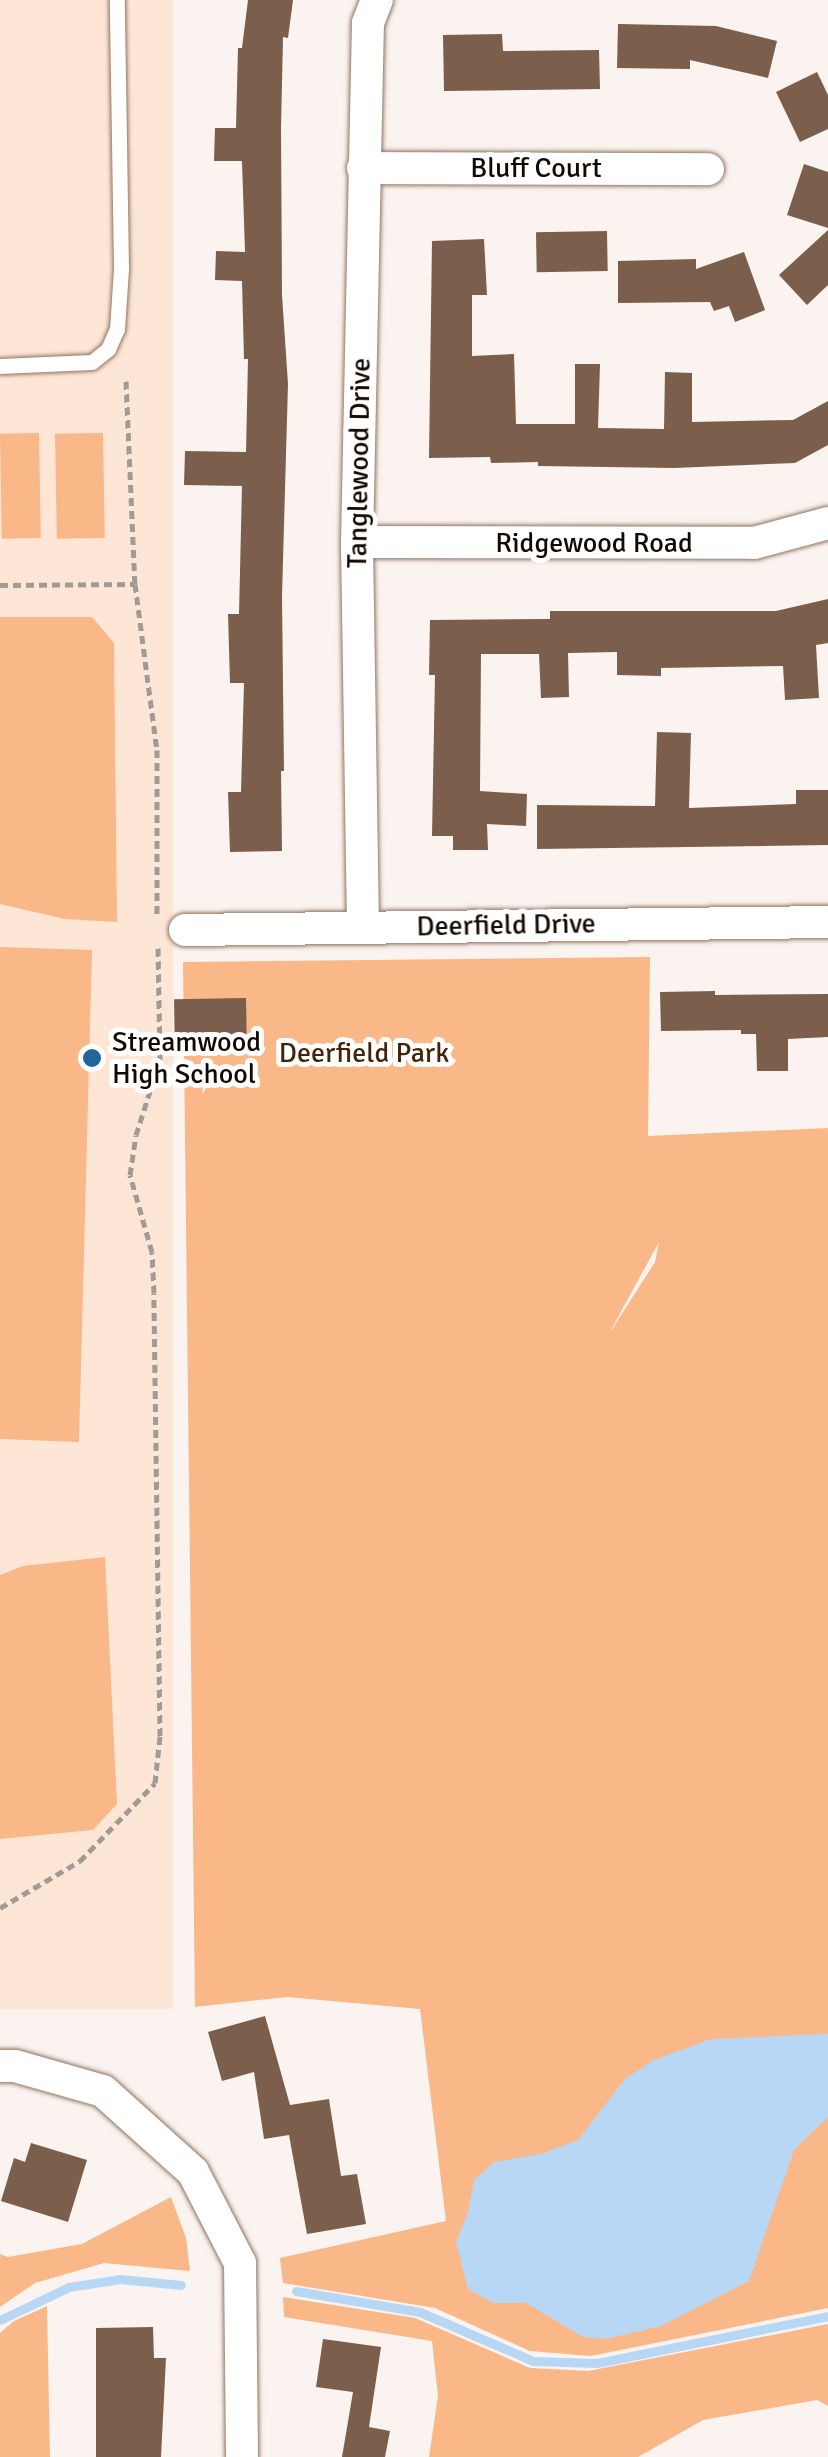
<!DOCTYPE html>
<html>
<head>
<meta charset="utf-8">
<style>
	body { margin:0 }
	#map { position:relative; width:828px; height:2457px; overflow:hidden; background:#faf3ef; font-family:Signika,sans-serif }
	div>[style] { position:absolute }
	.built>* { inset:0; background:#fee6d6; transform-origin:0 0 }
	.green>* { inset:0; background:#fab788; transform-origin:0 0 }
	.water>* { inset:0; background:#b8d7f4 }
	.stream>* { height:9px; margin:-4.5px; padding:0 4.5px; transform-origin:4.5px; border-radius:4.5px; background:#b8d7f4 }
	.building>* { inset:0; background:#7b5e4b; transform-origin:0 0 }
	.path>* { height:5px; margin-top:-2.5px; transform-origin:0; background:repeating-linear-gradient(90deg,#a29a95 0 8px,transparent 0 13px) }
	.roads { filter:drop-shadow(0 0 2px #917460) drop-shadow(0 0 2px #917460) }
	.lane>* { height:15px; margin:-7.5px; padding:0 7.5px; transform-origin:7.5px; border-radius:7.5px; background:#fff }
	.street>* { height:32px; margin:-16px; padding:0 16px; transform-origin:16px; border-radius:16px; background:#fff }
	.dots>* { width:28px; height:28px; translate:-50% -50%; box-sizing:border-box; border:5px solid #fff; border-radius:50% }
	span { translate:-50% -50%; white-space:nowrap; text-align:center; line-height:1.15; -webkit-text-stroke:10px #fff; paint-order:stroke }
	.street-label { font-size:28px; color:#130903 }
	.poi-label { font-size:28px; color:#130903 }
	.left { translate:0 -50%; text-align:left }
	.park-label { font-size:28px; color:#442307 }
</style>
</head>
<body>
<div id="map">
	<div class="built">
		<i style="left:0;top:0;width:173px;height:2009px"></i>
	</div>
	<div class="green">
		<i style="left:39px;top:433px;width:105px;height:39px;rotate:89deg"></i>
		<i style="left:103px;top:433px;width:105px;height:48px;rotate:89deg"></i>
		<i style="clip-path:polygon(0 617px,92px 617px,114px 643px,117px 922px,65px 919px,0 904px)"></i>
		<i style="clip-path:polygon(0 947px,92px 950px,79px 1442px,0 1439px)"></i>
		<i style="clip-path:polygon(evenodd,650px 957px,648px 1136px,828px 1128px,828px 2308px,591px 2356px,530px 2351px,435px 2308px,283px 2283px,280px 2258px,446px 2221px,420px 2009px,287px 1997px,195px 2007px,183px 962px,650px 957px,659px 1242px,655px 1262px,611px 1331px,611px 1330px,659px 1242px)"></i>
		<i style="clip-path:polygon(105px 1557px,117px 1804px,93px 1830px,0 1839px,0 1575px,23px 1566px)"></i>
		<i style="clip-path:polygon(171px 2197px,186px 2238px,190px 2271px,104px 2263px,35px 2283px,0 2307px,0 2254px,8px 2257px,82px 2244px)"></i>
		<i style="clip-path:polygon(283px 2297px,415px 2318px,530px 2368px,588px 2371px,828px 2324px,828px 2406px,817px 2400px,703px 2420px,638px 2457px,429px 2457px,438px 2396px,432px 2341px,284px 2317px)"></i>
		<i style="clip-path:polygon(47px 2306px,50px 2457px,0 2457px,0 2333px,14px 2321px)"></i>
	</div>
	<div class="water">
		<i style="clip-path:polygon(828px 2034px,828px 2117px,794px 2150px,749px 2281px,661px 2326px,605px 2339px,583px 2337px,526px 2303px,493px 2303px,468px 2289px,456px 2242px,468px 2212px,474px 2180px,494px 2162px,541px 2154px,578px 2140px,625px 2079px,654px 2060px,711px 2039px)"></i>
	</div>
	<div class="stream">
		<i style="left:296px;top:2291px;width:126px;rotate:9.6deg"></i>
		<i style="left:420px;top:2312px;width:123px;rotate:23.4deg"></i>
		<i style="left:533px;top:2361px;width:64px;rotate:1.8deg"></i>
		<i style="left:597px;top:2363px;width:236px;rotate:-11.5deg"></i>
		<i style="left:0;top:2320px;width:76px;rotate:-25.6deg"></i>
		<i style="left:69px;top:2287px;width:52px;rotate:-8.9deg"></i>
		<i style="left:120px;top:2279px;width:61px;rotate:5.6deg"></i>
	</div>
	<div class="building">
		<i style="clip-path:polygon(248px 0,293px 0,288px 38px,283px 37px,281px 128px,282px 295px,288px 384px,282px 596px,284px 771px,281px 771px,282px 851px,230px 852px,228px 792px,241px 792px,244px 683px,230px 683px,228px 614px,239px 614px,242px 486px,184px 485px,185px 451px,246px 452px,248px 359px,244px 359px,242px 281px,215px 280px,216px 251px,245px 252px,242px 161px,214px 161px,215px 128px,236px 128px,238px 48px,242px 48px)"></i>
		<i style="clip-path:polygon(618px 24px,716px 26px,777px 41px,768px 78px,690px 60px,690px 69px,617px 68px)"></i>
		<i style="clip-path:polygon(502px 34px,503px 51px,599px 50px,600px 89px,444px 91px,443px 35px)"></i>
		<i style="clip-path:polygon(817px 72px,828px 95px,828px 129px,800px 142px,776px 92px)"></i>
		<i style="clip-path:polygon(804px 164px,828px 172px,828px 228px,787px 215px)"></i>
		<i style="clip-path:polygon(828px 230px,828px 285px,807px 305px,779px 275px)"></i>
		<i style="left:607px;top:231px;width:40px;height:71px;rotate:89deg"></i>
		<i style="clip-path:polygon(484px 239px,487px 295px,472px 295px,472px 356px,514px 354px,516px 424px,575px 424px,575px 364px,600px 364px,598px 428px,664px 429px,665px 372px,692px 373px,692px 422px,793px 420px,828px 401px,828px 445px,795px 463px,674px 468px,538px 466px,538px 462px,491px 463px,490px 457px,429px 458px,432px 241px)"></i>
		<i style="clip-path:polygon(744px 252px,765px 310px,735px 322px,729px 306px,714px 311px,710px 302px,618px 303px,618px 261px,696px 259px,696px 269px)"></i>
		<i style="clip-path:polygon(828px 599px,828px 643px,816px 645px,819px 698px,785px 700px,783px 666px,661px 668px,661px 676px,617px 675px,617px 652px,568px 653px,569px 697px,541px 698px,539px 654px,481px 654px,480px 791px,527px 794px,526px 826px,487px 824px,488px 850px,453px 850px,453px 836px,432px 836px,435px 675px,429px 675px,430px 620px,550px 619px,550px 611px,776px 611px)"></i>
		<i style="clip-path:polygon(657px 732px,691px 733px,689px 808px,796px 804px,796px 790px,828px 790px,828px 845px,537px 849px,537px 805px,655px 806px)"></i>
		<i style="clip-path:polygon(715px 991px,715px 995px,828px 994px,828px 1037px,788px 1039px,788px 1071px,757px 1071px,756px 1034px,741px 1034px,741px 1030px,661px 1031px,660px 992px)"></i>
		<i style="left:246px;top:998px;width:39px;height:72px;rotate:89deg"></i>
		<i style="clip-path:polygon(265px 2016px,290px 2105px,329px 2099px,341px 2176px,357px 2174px,366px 2224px,307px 2234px,289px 2135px,264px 2139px,254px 2072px,222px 2081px,208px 2032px)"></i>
		<i style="clip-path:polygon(31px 2143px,87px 2160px,68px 2222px,1px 2201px,14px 2158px,25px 2162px)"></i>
		<i style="clip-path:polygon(153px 2327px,154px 2358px,166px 2358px,161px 2457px,96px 2457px,96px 2328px)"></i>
		<i style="clip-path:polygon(323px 2339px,381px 2347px,369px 2427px,390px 2431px,385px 2457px,342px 2457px,353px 2392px,316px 2387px)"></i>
	</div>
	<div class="path">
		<i style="left:126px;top:381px;width:203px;rotate:87.5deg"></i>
		<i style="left:135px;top:584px;width:167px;rotate:82.5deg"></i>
		<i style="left:157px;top:750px;width:164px;rotate:90deg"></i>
		<i style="left:0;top:585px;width:135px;rotate:-0.4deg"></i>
		<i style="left:0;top:1908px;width:93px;rotate:-30.4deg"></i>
		<i style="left:80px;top:1861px;width:108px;rotate:-46.1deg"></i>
		<i style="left:155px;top:1783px;width:47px;rotate:-83.9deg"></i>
		<i style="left:160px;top:1736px;width:443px;rotate:-90.8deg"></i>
		<i style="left:154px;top:1293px;width:41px;rotate:-92.8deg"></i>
		<i style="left:152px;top:1252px;width:80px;rotate:-105.9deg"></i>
		<i style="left:130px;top:1175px;width:40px;rotate:-81.5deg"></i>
		<i style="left:136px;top:1135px;width:79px;rotate:-72.3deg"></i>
		<i style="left:160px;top:1060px;width:115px;rotate:-91deg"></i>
	</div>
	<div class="roads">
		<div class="lane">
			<i style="left:0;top:366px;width:92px;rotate:-2.5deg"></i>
			<i style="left:92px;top:362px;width:21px;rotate:-39deg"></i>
			<i style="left:108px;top:349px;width:22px;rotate:-66deg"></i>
			<i style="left:117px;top:329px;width:61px;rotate:-86.2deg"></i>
			<i style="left:121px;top:268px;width:268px;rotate:-90.9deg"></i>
		</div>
		<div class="street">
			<i style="left:363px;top:168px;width:345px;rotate:0.2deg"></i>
			<i style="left:357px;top:542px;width:397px;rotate:0.1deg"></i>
			<i style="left:754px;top:543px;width:77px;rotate:-15.1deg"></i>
			<i style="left:363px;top:927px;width:385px;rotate:-90.9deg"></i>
			<i style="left:357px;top:542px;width:519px;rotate:-88.79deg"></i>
			<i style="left:368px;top:23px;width:25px;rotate:-69deg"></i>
			<i style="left:185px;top:930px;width:643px;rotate:-0.71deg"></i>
			<i style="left:0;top:2066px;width:15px"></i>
			<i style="left:15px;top:2066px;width:91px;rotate:15.9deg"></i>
			<i style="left:103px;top:2091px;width:121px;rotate:42deg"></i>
			<i style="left:193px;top:2172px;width:102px;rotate:62.7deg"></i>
			<i style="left:240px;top:2263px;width:194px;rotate:89.4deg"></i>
		</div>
	</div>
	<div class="dots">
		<i style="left:92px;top:1058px;background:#21669b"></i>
	</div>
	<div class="street-label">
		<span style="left:536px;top:168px">Bluff Court</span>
		<span style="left:359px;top:463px;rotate:-89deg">Tanglewood Drive</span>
		<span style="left:594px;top:543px">Ridgewood Road</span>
		<span style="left:506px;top:925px;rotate:-1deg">Deerfield Drive</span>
	</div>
	<div class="poi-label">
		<span class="left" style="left:112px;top:1058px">Streamwood<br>High School</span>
	</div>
	<div class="park-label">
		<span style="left:364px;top:1053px">Deerfield Park</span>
	</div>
</div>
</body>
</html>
